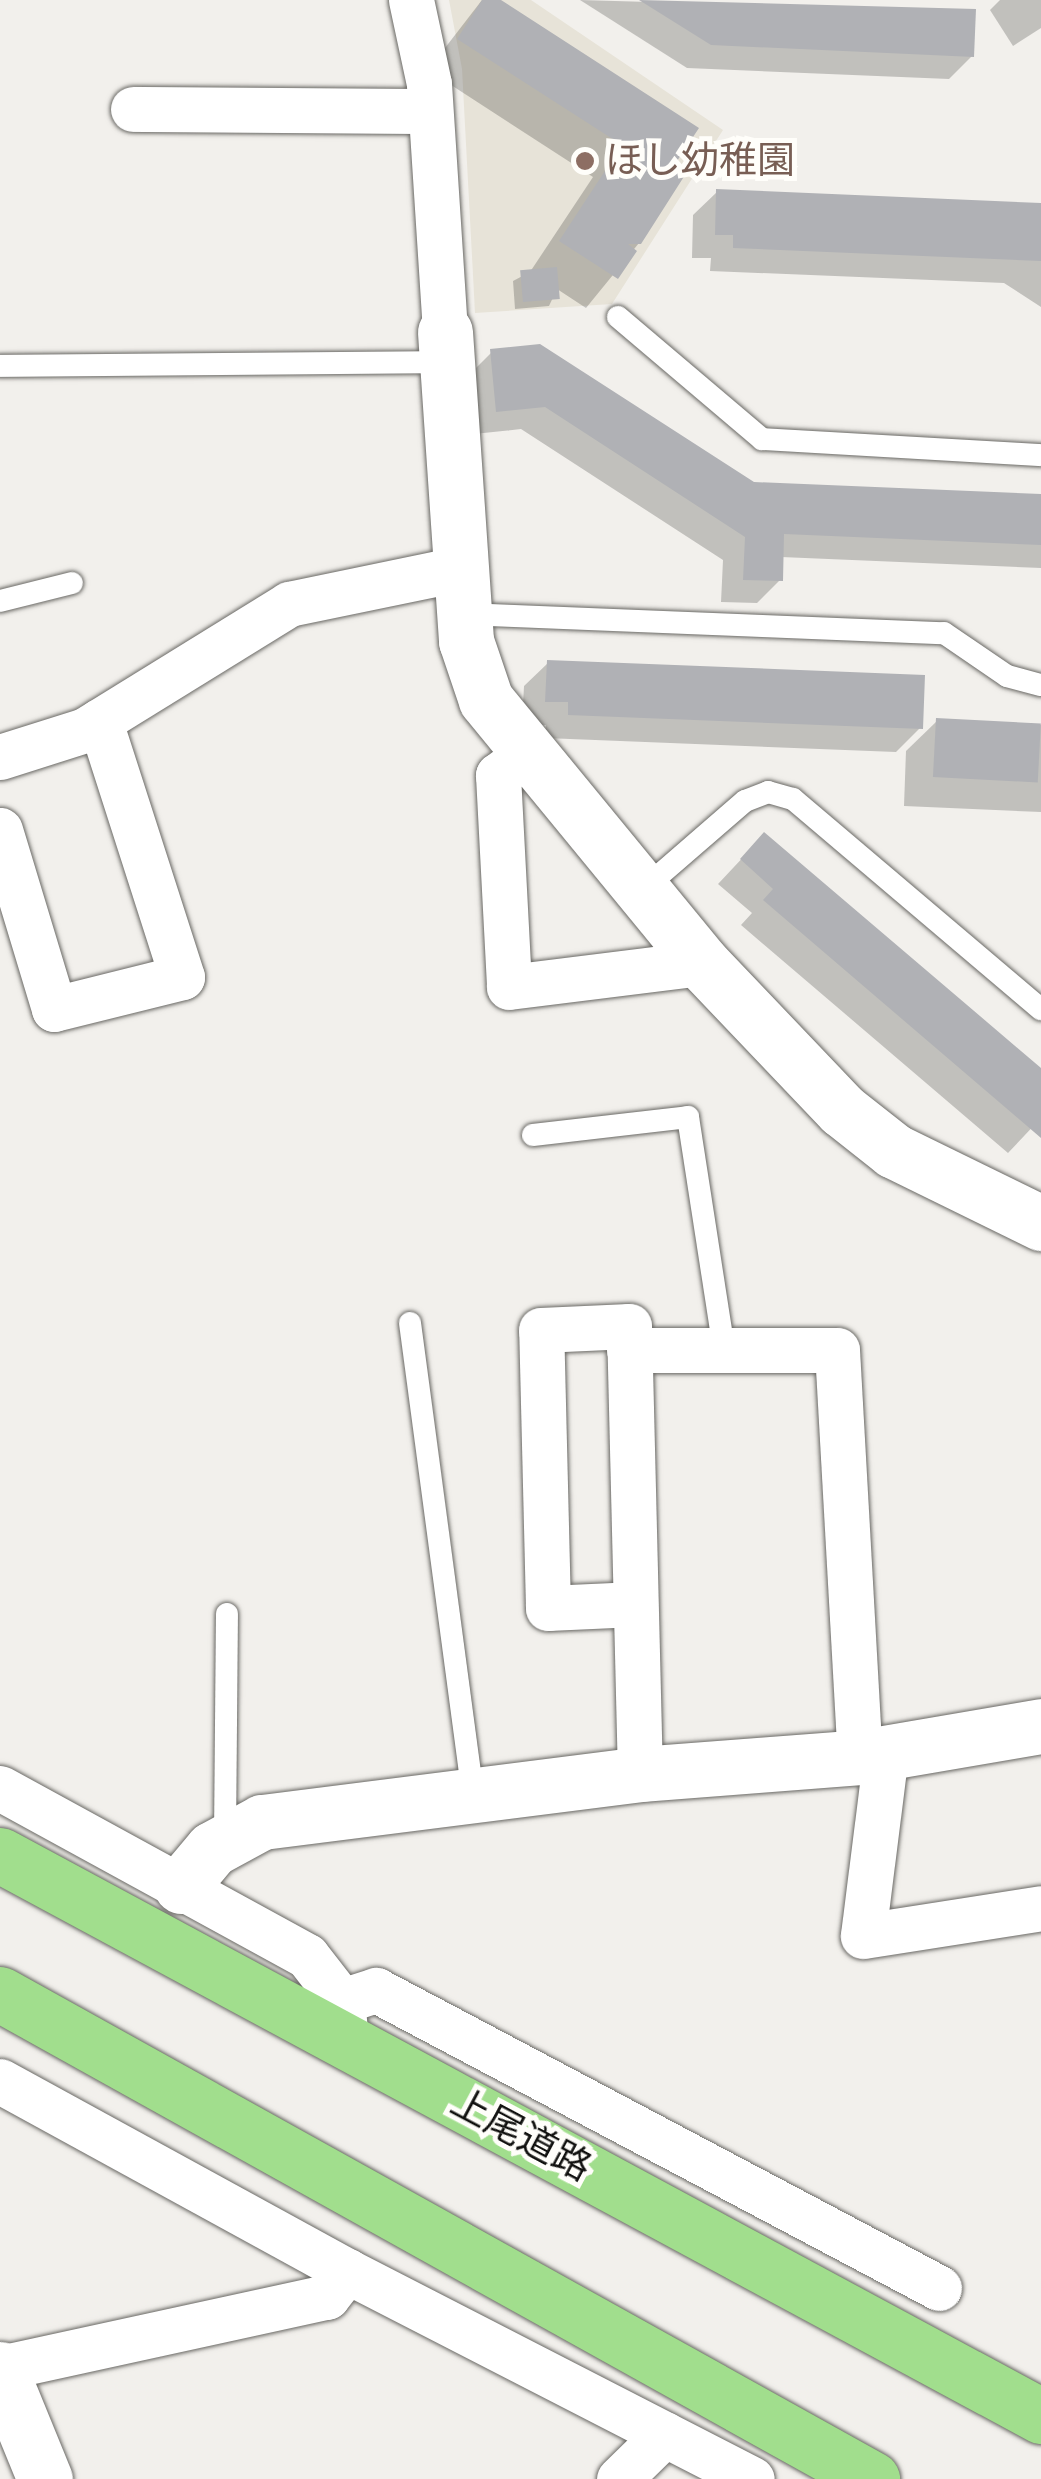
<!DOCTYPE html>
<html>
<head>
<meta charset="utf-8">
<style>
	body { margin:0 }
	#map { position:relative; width:1041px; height:2479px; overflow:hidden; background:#f2f0ec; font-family:"Space Grotesk","Noto Sans JP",sans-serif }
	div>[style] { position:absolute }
	.built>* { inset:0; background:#e7e3d8 }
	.shadow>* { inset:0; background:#0003 }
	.building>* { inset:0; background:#b0b1b5; transform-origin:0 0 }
	.roads { filter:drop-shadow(0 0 2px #696864) drop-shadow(0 0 2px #696864) }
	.lane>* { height:22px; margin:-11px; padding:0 11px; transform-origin:11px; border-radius:11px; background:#fff }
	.street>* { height:45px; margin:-22.5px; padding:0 22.5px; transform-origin:22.5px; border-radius:22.5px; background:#fff }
	.secondary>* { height:55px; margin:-27.5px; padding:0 27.5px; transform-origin:27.5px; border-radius:27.5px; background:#fff }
	.highway>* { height:55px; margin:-27.5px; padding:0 27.5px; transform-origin:27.5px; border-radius:27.5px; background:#a1de8d }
	.dots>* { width:28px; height:28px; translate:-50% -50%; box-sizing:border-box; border:5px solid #fffefa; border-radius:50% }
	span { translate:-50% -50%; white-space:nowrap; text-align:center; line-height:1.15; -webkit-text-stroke:10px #fffefa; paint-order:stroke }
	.education-label { font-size:38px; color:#785e54 }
	.left { translate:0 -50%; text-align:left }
	.street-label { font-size:38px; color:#11110f }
</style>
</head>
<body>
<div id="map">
	<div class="built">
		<i style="clip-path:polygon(449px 0,531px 0,723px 130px,612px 304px,475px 313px,462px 69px)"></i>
	</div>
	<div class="shadow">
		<i style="clip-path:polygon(482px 0,496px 0,670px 168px,639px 243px,586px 308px,557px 289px,549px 306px,515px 309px,513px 281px,530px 272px,593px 177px,428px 70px)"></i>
		<i style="clip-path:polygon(580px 0,974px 11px,972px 56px,949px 79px,687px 68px)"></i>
		<i style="clip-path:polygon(1000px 0,1041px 0,1041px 28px,1013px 46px,990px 10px)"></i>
		<i style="clip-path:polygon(717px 192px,1041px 206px,1041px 307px,1004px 283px,710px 271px,711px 258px,692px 258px,693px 215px)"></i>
		<i style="clip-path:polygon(492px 352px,753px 484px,1041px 496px,1041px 568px,781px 557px,780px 580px,757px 603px,721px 602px,723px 560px,521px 429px,474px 434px,469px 375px)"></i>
		<i style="clip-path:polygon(548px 663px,920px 728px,896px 752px,545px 738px,546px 725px,522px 724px,524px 686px)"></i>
		<i style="clip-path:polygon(937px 721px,1041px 725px,1041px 812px,904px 806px,906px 751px)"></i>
		<i style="clip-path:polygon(764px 835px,1041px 1071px,1041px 1118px,1008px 1153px,741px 925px,752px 913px,718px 884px)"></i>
	</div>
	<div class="building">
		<i style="clip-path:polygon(482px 0,501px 0,699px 128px,673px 167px,685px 175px,641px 244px,628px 244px,637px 251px,618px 279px,559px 241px,622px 145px,457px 39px)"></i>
		<i style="clip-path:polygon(639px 0,976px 9px,974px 57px,711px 45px)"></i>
		<i style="clip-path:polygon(716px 189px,1041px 203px,1041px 261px,733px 248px,733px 235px,715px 235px)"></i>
		<i style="left:557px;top:267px;width:32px;height:37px;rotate:85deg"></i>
		<i style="clip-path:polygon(540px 344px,754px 482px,1041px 494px,1041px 545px,784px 534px,783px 581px,743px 580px,745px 537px,545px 407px,496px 412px,490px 349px)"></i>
		<i style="clip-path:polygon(547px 660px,925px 675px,923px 729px,568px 715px,568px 702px,545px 702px)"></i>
		<i style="left:936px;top:718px;width:105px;height:59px;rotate:3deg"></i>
		<i style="clip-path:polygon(764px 832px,1041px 1068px,1041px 1138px,763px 900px,773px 889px,740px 859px)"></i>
	</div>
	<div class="roads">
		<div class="lane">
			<i style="left:618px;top:317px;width:189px;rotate:40.3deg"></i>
			<i style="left:762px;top:439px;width:279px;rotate:3.3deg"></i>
			<i style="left:0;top:366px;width:445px;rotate:-0.5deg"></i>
			<i style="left:0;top:601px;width:74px;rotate:-14deg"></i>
			<i style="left:463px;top:614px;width:481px;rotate:2.3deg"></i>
			<i style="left:944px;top:633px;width:76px;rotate:34.3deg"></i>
			<i style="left:1007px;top:676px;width:35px;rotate:15deg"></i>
			<i style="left:641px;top:891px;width:138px;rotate:-40.9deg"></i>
			<i style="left:745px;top:801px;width:25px;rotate:-21deg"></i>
			<i style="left:768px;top:792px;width:26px;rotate:16deg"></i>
			<i style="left:793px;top:799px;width:325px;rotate:40.3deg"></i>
			<i style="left:533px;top:1135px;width:156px;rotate:-6.6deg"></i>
			<i style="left:688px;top:1117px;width:236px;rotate:81.2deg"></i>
			<i style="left:410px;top:1323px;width:476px;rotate:82.4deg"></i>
			<i style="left:225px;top:1838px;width:224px;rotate:-89.5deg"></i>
		</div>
		<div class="street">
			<i style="left:411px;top:0;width:86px;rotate:77.9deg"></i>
			<i style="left:429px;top:84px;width:249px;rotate:86.3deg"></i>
			<i style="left:133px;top:109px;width:297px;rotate:0.4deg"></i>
			<i style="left:529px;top:752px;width:39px;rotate:143deg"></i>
			<i style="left:498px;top:775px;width:212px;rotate:87deg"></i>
			<i style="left:509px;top:987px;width:194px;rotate:-7.1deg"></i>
			<i style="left:0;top:757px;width:89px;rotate:-17.6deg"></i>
			<i style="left:85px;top:730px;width:240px;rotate:-31.7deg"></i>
			<i style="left:289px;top:604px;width:173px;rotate:-11.7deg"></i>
			<i style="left:0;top:830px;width:187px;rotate:73.2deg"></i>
			<i style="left:54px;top:1009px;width:132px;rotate:-14deg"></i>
			<i style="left:182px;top:977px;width:269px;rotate:-107.8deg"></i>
			<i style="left:629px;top:1350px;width:208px"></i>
			<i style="left:837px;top:1350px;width:408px;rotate:86.8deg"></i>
			<i style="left:635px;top:1604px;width:87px;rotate:177.4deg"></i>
			<i style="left:548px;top:1608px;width:278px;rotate:-91.4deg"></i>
			<i style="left:541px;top:1330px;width:88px;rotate:-2.6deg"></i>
			<i style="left:629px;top:1326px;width:448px;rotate:88.6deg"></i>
			<i style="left:886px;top:1753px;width:184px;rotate:97.2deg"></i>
			<i style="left:863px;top:1936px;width:180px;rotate:-8.9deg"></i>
			<i style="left:0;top:1788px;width:350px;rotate:28.7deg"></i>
			<i style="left:307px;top:1956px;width:57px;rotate:52.1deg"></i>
			<i style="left:342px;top:2001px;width:31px;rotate:84deg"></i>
			<i style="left:342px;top:2001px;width:36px;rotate:-18deg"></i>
			<i style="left:376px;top:1990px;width:637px;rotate:27.89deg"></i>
			<i style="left:0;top:2081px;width:396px;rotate:28.7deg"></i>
			<i style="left:347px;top:2271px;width:455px;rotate:27.2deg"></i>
			<i style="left:0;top:2368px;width:335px;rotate:-12.3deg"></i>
			<i style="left:327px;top:2297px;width:33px;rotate:-52deg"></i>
			<i style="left:619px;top:2479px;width:64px;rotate:-44.4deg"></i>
		</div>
		<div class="secondary">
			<i style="left:445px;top:332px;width:310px;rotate:86.1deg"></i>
			<i style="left:466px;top:641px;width:62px;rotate:71.3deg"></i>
			<i style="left:486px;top:700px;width:340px;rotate:50.6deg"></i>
			<i style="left:702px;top:963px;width:203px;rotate:46.4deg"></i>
			<i style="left:842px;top:1110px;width:66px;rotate:38.3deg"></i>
			<i style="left:894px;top:1151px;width:164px;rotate:26.1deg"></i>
			<i style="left:181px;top:1886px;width:48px;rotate:-50deg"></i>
			<i style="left:212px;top:1849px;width:57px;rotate:-28.4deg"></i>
			<i style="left:262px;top:1822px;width:381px;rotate:-7.2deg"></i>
			<i style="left:640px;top:1774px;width:221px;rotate:-4.4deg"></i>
			<i style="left:860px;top:1757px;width:184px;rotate:-9.7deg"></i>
			<i style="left:0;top:2369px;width:119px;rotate:67.8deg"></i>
		</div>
		<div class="highway">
			<i style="left:0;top:1855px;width:1183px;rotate:28.32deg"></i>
			<i style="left:0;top:1994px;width:998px;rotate:29.08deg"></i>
		</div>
	</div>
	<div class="dots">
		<i style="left:585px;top:161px;background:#8d6e63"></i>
	</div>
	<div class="education-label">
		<span class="left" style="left:605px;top:161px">ほし幼稚園</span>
	</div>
	<div class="street-label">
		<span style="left:521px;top:2135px;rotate:28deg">上尾道路</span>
	</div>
</div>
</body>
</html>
